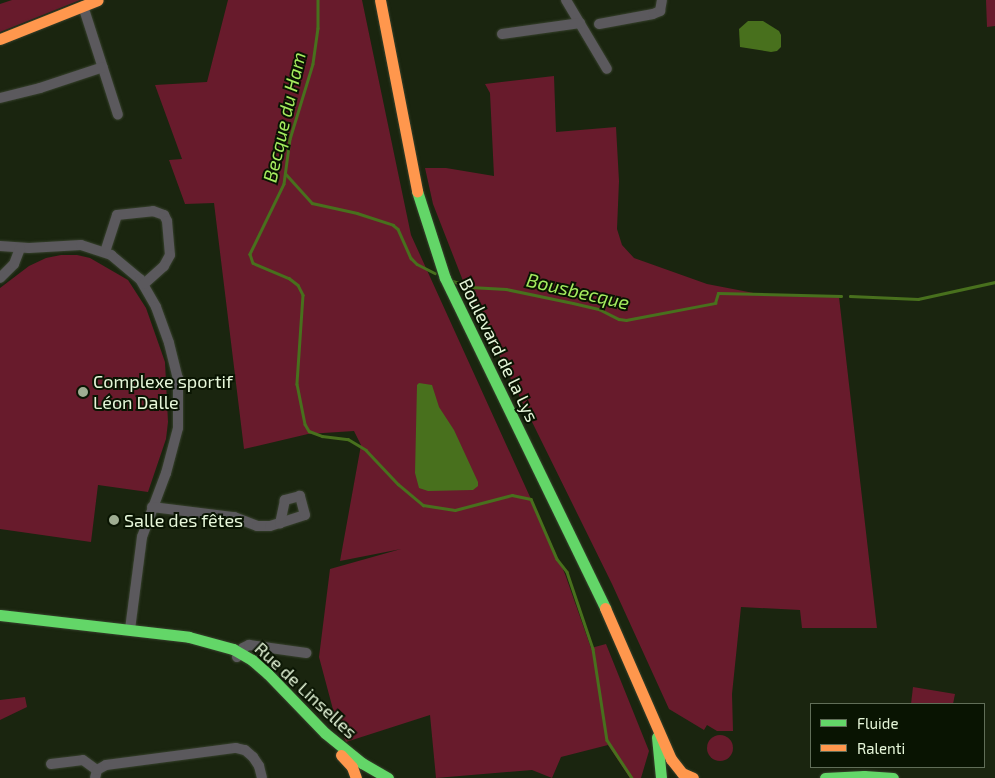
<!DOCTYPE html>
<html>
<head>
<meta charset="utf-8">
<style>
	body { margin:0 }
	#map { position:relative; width:995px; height:778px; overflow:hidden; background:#1a250f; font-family:"Exo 2",sans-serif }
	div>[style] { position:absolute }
	.green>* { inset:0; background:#681b2c }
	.round { border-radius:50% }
	.water>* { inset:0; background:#48701d }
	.stream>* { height:2.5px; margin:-1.25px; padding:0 1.25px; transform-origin:1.25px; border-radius:1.25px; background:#48701d }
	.roads { filter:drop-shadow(0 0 1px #37412d) drop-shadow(0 0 1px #37412d) }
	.street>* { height:10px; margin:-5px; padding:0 5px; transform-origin:5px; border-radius:5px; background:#5b595d }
	.fast>* { height:11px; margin:-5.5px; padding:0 5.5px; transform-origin:5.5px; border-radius:5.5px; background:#63d668 }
	.slow>* { height:11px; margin:-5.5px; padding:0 5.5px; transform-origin:5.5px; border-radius:5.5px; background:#ff974d }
	.dots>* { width:14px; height:14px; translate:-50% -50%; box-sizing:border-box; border:2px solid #091402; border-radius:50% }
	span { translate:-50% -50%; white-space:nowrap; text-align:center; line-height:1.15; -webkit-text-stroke:4px #091402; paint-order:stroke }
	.street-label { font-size:18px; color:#e6f6d9 }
	.poi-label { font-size:18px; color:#e6f6d9 }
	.left { translate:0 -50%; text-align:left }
	.water-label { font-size:19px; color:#a6ed5f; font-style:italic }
	.legend { position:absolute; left:810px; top:703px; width:175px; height:65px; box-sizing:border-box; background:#091402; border:1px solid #616e58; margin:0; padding:6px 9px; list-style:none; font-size:15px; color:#e6f6d9 }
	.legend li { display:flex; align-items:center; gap:10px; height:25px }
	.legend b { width:25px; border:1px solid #616e58 }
</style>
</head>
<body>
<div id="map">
	<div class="green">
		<i style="clip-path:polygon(12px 0,80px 0,0 32px,0 4px)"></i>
		<i style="clip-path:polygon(228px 0,362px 0,411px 235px,565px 574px,591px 648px,606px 644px,649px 751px,641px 778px,630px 778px,608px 745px,561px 757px,552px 778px,532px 770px,436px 778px,430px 715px,346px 742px,335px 717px,319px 657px,330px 569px,401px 549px,340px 561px,361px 445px,354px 431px,308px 434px,244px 449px,214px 203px,185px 204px,169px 160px,182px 159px,155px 85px,207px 82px)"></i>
		<i style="clip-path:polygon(986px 0,995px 0,995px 26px,987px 27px)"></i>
		<i style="clip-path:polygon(554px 76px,556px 132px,616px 127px,619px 181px,617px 229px,622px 245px,634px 258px,707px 284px,764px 295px,839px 297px,877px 628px,802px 628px,800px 610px,741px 607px,732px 694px,733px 731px,717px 731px,707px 725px,704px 730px,669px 709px,612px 584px,465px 286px,433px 204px,425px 168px,446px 168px,494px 176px,490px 93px,485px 84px)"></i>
		<i style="clip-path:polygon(61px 255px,77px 255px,90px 258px,128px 280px,146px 308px,165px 362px,168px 422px,166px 439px,148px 492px,98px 485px,91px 542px,0 529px,0 288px,29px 266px,46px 258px)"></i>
		<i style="clip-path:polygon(913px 687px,955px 694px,953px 704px,911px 704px)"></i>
		<i style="clip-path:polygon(25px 697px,27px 707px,0 720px,0 700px)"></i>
		<i class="round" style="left:707px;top:735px;width:26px;height:26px"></i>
	</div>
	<div class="water">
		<i style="clip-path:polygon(748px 21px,763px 21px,779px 31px,781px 35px,781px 47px,777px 51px,771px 52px,740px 47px,739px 29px)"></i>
		<i style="clip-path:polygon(419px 383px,432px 385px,439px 407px,454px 430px,478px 482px,478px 486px,473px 490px,428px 491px,419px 488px,415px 473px,417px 385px)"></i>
	</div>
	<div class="stream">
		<i style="left:318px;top:0;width:28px;rotate:90deg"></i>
		<i style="left:318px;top:28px;width:36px;rotate:98deg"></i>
		<i style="left:313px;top:64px;width:78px;rotate:107deg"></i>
		<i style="left:290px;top:139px;width:45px;rotate:97.6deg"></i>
		<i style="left:284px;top:184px;width:78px;rotate:115.9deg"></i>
		<i style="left:250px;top:254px;width:9px;rotate:72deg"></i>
		<i style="left:253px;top:263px;width:39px;rotate:23deg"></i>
		<i style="left:289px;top:278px;width:11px;rotate:38deg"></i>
		<i style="left:298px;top:285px;width:11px;rotate:63deg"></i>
		<i style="left:303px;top:295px;width:89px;rotate:93.9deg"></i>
		<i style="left:297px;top:384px;width:41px;rotate:78.7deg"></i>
		<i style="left:305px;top:424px;width:8px;rotate:60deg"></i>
		<i style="left:309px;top:431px;width:14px;rotate:21deg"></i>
		<i style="left:322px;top:436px;width:26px;rotate:7deg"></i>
		<i style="left:348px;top:439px;width:21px;rotate:31deg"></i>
		<i style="left:366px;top:450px;width:47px;rotate:46.7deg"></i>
		<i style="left:398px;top:484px;width:33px;rotate:40deg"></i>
		<i style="left:423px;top:505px;width:32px;rotate:9deg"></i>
		<i style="left:455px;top:510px;width:59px;rotate:-14.7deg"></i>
		<i style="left:512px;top:495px;width:19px;rotate:12deg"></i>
		<i style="left:531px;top:499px;width:65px;rotate:66.6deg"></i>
		<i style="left:557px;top:559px;width:16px;rotate:52deg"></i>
		<i style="left:567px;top:572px;width:81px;rotate:71.3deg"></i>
		<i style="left:593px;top:649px;width:92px;rotate:81.3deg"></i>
		<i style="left:607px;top:740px;width:45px;rotate:56.7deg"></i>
		<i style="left:286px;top:174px;width:39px;rotate:48deg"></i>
		<i style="left:312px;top:203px;width:46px;rotate:12.5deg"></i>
		<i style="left:357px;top:213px;width:38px;rotate:18deg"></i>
		<i style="left:393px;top:225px;width:6px;rotate:39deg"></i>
		<i style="left:398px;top:229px;width:32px;rotate:66deg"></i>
		<i style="left:411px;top:258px;width:8px;rotate:45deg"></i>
		<i style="left:417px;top:264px;width:20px;rotate:27deg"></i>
		<i style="left:453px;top:281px;width:18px;rotate:19deg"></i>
		<i style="left:470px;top:287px;width:36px;rotate:3deg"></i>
		<i style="left:506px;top:289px;width:68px;rotate:11.8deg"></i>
		<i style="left:573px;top:303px;width:27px;rotate:13deg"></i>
		<i style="left:599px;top:309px;width:22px;rotate:27deg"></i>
		<i style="left:619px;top:319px;width:7px;rotate:8deg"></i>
		<i style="left:626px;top:320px;width:91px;rotate:-10.8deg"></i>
		<i style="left:715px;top:303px;width:10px;rotate:-73deg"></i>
		<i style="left:718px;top:293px;width:123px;rotate:1.4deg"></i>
		<i style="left:850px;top:296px;width:68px;rotate:2.5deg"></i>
		<i style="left:918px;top:299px;width:79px;rotate:-12.4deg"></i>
	</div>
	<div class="roads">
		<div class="street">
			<i style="left:566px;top:0;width:80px;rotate:59.3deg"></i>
			<i style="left:83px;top:6px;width:114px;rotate:72.2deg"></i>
			<i style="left:599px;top:24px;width:55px;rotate:-10.5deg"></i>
			<i style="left:653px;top:14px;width:8px;rotate:-23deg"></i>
			<i style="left:660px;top:11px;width:11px;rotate:-80deg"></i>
			<i style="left:502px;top:34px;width:79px;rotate:-8deg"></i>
			<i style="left:0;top:98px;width:41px;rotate:-14deg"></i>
			<i style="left:40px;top:88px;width:66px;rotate:-18.4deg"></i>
			<i style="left:0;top:246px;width:29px;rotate:4deg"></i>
			<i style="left:29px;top:248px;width:52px;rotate:-3.3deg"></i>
			<i style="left:81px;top:245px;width:32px;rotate:18deg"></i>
			<i style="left:111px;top:255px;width:38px;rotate:40deg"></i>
			<i style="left:140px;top:279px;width:32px;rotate:60deg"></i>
			<i style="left:156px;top:307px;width:38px;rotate:70deg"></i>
			<i style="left:169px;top:343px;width:36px;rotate:76deg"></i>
			<i style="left:178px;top:378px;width:50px;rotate:90deg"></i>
			<i style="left:178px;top:428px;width:47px;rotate:104.9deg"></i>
			<i style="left:166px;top:473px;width:68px;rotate:110.6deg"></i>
			<i style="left:142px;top:537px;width:93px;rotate:97.4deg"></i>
			<i style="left:105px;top:252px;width:39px;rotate:-72deg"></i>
			<i style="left:117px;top:215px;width:36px;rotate:-6deg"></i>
			<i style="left:153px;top:211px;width:12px;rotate:20deg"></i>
			<i style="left:164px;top:215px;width:7px;rotate:63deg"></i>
			<i style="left:167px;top:221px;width:34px;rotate:85deg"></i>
			<i style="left:170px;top:255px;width:13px;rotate:119deg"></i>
			<i style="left:164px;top:266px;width:27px;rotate:138deg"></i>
			<i style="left:0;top:278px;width:20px;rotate:-45deg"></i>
			<i style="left:14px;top:264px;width:17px;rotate:-69deg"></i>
			<i style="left:152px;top:507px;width:83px;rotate:7deg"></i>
			<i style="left:234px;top:517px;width:25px;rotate:21deg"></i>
			<i style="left:257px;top:526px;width:13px"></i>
			<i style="left:270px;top:526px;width:10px;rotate:-17deg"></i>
			<i style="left:280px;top:523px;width:26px;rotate:-18deg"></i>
			<i style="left:305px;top:515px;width:20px;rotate:-105deg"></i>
			<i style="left:300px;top:496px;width:16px;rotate:165deg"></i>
			<i style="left:285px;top:500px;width:24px;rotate:102deg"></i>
			<i style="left:237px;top:657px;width:11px;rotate:-56deg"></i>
			<i style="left:243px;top:648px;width:7px;rotate:-27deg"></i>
			<i style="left:249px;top:645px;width:58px;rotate:8deg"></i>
			<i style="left:51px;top:764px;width:32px;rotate:-7deg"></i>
			<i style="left:83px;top:760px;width:17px;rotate:36deg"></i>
			<i style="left:97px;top:770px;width:8px;rotate:104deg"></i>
			<i style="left:97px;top:770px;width:10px;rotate:-29deg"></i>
			<i style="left:106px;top:765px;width:131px;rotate:-7.5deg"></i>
			<i style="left:236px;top:748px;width:9px;rotate:13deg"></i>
			<i style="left:245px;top:750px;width:11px;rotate:41deg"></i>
			<i style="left:253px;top:757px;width:11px;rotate:56deg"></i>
			<i style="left:259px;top:766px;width:12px;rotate:76deg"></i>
		</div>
		<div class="fast">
			<i style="left:417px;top:191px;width:91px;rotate:72.2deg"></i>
			<i style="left:445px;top:278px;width:367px;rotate:64.1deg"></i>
			<i style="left:0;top:615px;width:190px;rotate:6.6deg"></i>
			<i style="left:189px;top:637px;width:46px;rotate:15.3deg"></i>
			<i style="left:233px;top:649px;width:22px;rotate:30deg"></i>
			<i style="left:252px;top:660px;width:21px;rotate:41deg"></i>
			<i style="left:268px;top:674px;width:82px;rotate:46deg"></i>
			<i style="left:325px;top:733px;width:48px;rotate:39deg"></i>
			<i style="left:362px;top:763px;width:30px;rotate:30deg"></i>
			<i style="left:657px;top:737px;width:41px;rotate:84.4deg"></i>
			<i style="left:825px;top:778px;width:39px;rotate:-3deg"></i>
			<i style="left:864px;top:776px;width:29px;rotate:4deg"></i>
		</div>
		<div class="slow">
			<i style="left:380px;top:0;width:195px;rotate:79deg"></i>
			<i style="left:0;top:39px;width:105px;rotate:-21.7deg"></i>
			<i style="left:605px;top:608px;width:165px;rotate:66.4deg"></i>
			<i style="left:671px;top:759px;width:18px;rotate:52deg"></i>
			<i style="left:682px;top:773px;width:12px;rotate:24deg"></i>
			<i style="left:341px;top:755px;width:16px;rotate:47deg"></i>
			<i style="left:352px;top:767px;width:12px;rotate:70deg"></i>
		</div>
	</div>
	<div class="dots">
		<i style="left:83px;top:392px;background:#9fad92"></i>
		<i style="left:114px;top:520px;background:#9fad92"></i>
	</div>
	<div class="street-label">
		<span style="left:499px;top:350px;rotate:64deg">Boulevard de la Lys</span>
		<span style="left:306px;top:690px;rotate:43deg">Rue de Linselles</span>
	</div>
	<div class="poi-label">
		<span class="left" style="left:93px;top:392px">Complexe sportif<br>Léon Dalle</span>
		<span class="left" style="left:124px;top:520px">Salle des fêtes</span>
	</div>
	<div class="water-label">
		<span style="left:284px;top:117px;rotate:-77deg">Becque du Ham</span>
		<span style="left:578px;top:291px;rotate:13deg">Bousbecque</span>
	</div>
	<ul class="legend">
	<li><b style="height:6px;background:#63d668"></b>Fluide</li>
	<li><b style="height:6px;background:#ff974d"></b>Ralenti</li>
	</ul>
</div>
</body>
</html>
